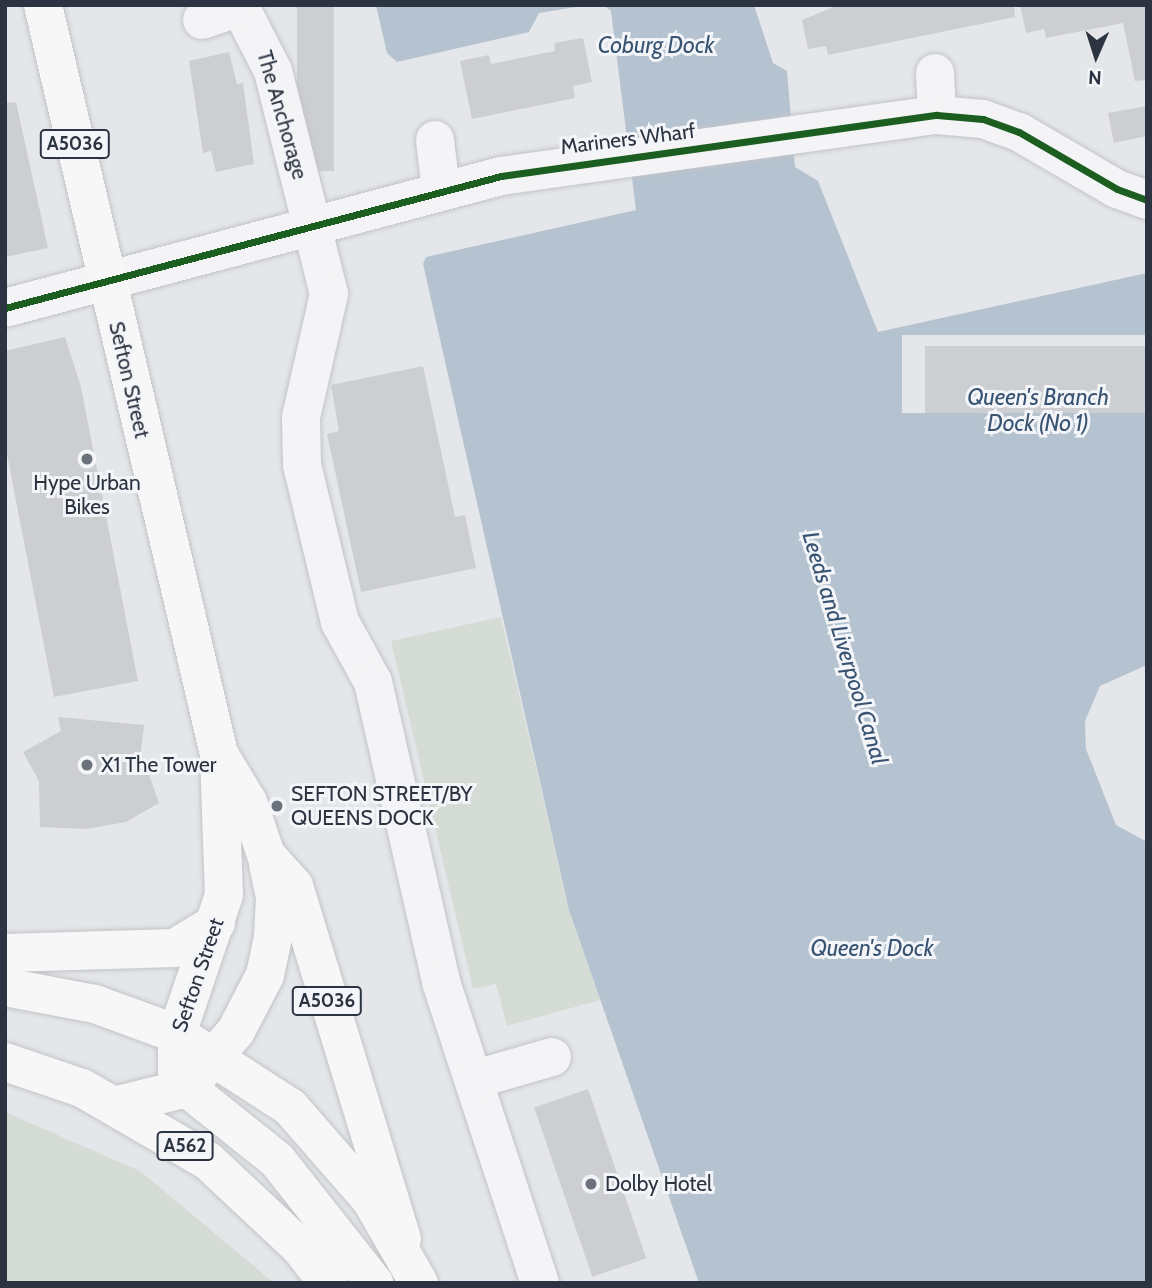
<!DOCTYPE html>
<html>
<head>
<meta charset="utf-8">
<style>
	body { margin:0 }
	#map { position:relative; width:1152px; height:1288px; overflow:hidden; background:#e4e6e9; font-family:Cabin,sans-serif }
	div>[style] { position:absolute }
	.green>* { inset:0; background:#d5dcd5 }
	.water>* { inset:0; background:#b5c3d1 }
	.pier>* { inset:0; background:#e4e6e9; transform-origin:0 0 }
	.building>* { inset:0; background:#cdced1; transform-origin:0 0 }
	.roads { filter:drop-shadow(0 0 2px #c2c4c7) drop-shadow(0 0 2px #c2c4c7) }
	.minor>* { height:38px; margin:-19px; padding:0 19px; transform-origin:19px; border-radius:19px; background:#f4f4f6 }
	.major>* { height:38px; margin:-19px; padding:0 19px; transform-origin:19px; border-radius:19px; background:#f7f7f8 }
	.highway>* { height:38px; margin:-19px; padding:0 19px; transform-origin:19px; border-radius:19px; background:#f7f7f8 }
	.cycleway>* { height:7px; margin:-3.5px; padding:0 3.5px; transform-origin:3.5px; border-radius:3.5px; background:#1b5e20 }
	.dots>* { width:19px; height:19px; translate:-50% -50%; box-sizing:border-box; border:4px solid #f3f5f8; border-radius:50% }
	span { translate:-50% -50%; white-space:nowrap; text-align:center; line-height:1.15; -webkit-text-stroke:6px #f3f5f8; paint-order:stroke }
	.shield-label span { padding:2px 5px; background:#f3f5f8; border:2px solid; border-radius:5px; -webkit-text-stroke-width:0 }
	.shield-label { font-size:19px; color:#2c3441; font-weight:700 }
	.street-label { font-size:21px; color:#2c3441 }
	.poi-label { font-size:21px; color:#2c3441 }
	.left { translate:0 -50%; text-align:left }
	.water-label { font-size:23px; color:#395372; font-style:italic }
	.frame { position:absolute; inset:0; border:7px solid #2c3441; pointer-events:none }
	.north { position:absolute; left:1061px; top:21px; width:70px; height:70px; -webkit-text-stroke:5px #f3f5f8; paint-order:stroke; rotate:183deg; font-size:19px; font-weight:700; line-height:28px; text-align:center; color:#2c3441 }
	.north::after { content:''; display:block; margin:auto; width:24px; height:32px; background:#2c3441; clip-path:polygon(50% 0,100% 100%,50% 72%,0 100%) }
</style>
</head>
<body>
<div id="map">
	<div class="green">
		<i style="clip-path:polygon(501px 617px,569px 910px,600px 1000px,507px 1026px,496px 984px,473px 989px,391px 641px)"></i>
		<i style="clip-path:polygon(5px 1112px,140px 1171px,274px 1283px,5px 1283px)"></i>
	</div>
	<div class="water">
		<i style="clip-path:polygon(376px 5px,588px 5px,539px 13px,529px 32px,397px 62px,387px 53px)"></i>
		<i style="clip-path:polygon(604px 5px,754px 5px,773px 63px,787px 71px,795px 167px,818px 181px,878px 332px,1147px 273px,1147px 665px,1100px 686px,1085px 721px,1086px 749px,1116px 825px,1147px 842px,1147px 1283px,699px 1283px,569px 910px,423px 264px,426px 257px,636px 210px,611px 11px)"></i>
	</div>
	<div class="pier">
		<i style="left:1147px;top:335px;width:78px;height:245px;rotate:90deg"></i>
	</div>
	<div class="building">
		<i style="left:297px;top:5px;width:37px;height:166px"></i>
		<i style="clip-path:polygon(838px 5px,1014px 5px,1015px 17px,828px 55px,826px 46px,808px 49px,802px 20px)"></i>
		<i style="clip-path:polygon(1020px 5px,1147px 5px,1147px 80px,1135px 81px,1123px 23px,1046px 38px,1044px 29px,1026px 33px)"></i>
		<i style="clip-path:polygon(583px 38px,592px 82px,573px 86px,575px 98px,472px 119px,460px 61px,489px 55px,491px 64px,555px 51px,554px 43px)"></i>
		<i style="clip-path:polygon(229px 52px,237px 84px,243px 83px,254px 164px,216px 172px,211px 151px,203px 153px,189px 61px)"></i>
		<i style="clip-path:polygon(16px 102px,48px 248px,5px 257px,5px 103px)"></i>
		<i style="clip-path:polygon(1147px 106px,1147px 136px,1114px 143px,1108px 113px)"></i>
		<i style="clip-path:polygon(65px 337px,81px 387px,138px 681px,54px 697px,5px 444px,5px 351px)"></i>
		<i style="left:1147px;top:346px;width:67px;height:222px;rotate:90deg"></i>
		<i style="clip-path:polygon(423px 366px,455px 517px,465px 515px,476px 568px,361px 592px,327px 434px,339px 431px,331px 385px)"></i>
		<i style="clip-path:polygon(58px 717px,144px 725px,141px 752px,159px 803px,126px 822px,86px 829px,40px 827px,39px 781px,23px 752px,61px 731px)"></i>
		<i style="left:588px;top:1089px;width:179px;height:57px;rotate:71deg"></i>
	</div>
	<div class="roads">
		<div class="minor">
			<i style="left:239px;top:5px;width:74px;rotate:62.7deg"></i>
			<i style="left:273px;top:71px;width:230px;rotate:75.9deg"></i>
			<i style="left:329px;top:294px;width:126px;rotate:102.8deg"></i>
			<i style="left:301px;top:417px;width:48px;rotate:88.8deg"></i>
			<i style="left:302px;top:465px;width:162px;rotate:76.4deg"></i>
			<i style="left:340px;top:622px;width:68px;rotate:61.2deg"></i>
			<i style="left:373px;top:682px;width:308px;rotate:77.2deg"></i>
			<i style="left:441px;top:982px;width:317px;rotate:71.8deg"></i>
			<i style="left:202px;top:20px;width:39px;rotate:-19deg"></i>
			<i style="left:935px;top:73px;width:42px;rotate:87.3deg"></i>
			<i style="left:435px;top:140px;width:50px;rotate:83.2deg"></i>
			<i style="left:5px;top:308px;width:513px;rotate:-14.9deg"></i>
			<i style="left:501px;top:176px;width:440px;rotate:-8deg"></i>
			<i style="left:937px;top:115px;width:46px;rotate:5deg"></i>
			<i style="left:983px;top:119px;width:38px;rotate:20deg"></i>
			<i style="left:1019px;top:132px;width:113px;rotate:30.2deg"></i>
			<i style="left:1117px;top:189px;width:32px;rotate:20deg"></i>
			<i style="left:476px;top:1079px;width:79px;rotate:-16.1deg"></i>
		</div>
		<div class="major">
			<i style="left:43px;top:5px;width:769px;rotate:76.78deg"></i>
			<i style="left:219px;top:754px;width:141px;rotate:88deg"></i>
			<i style="left:224px;top:895px;width:147px;rotate:108.7deg"></i>
			<i style="left:177px;top:1034px;width:37px;rotate:90deg"></i>
			<i style="left:177px;top:1071px;width:20px;rotate:60deg"></i>
			<i style="left:187px;top:1088px;width:115px;rotate:38.7deg"></i>
			<i style="left:277px;top:1160px;width:157px;rotate:51.7deg"></i>
			<i style="left:219px;top:754px;width:56px;rotate:58.9deg"></i>
			<i style="left:248px;top:802px;width:56px;rotate:71.2deg"></i>
			<i style="left:266px;top:855px;width:42px;rotate:47.9deg"></i>
			<i style="left:294px;top:886px;width:369px;rotate:73deg"></i>
			<i style="left:5px;top:953px;width:170px;rotate:-1.7deg"></i>
			<i style="left:175px;top:948px;width:48px;rotate:-31.4deg"></i>
			<i style="left:118px;top:1105px;width:71px;rotate:-13.8deg"></i>
			<i style="left:187px;top:1088px;width:75px;rotate:-49.3deg"></i>
			<i style="left:236px;top:1031px;width:63px;rotate:-62.6deg"></i>
			<i style="left:265px;top:975px;width:40px;rotate:-78deg"></i>
			<i style="left:273px;top:936px;width:39px;rotate:-87deg"></i>
			<i style="left:275px;top:897px;width:34px;rotate:-102deg"></i>
		</div>
		<div class="highway">
			<i style="left:5px;top:987px;width:92px;rotate:10.7deg"></i>
			<i style="left:95px;top:1004px;width:87px;rotate:20.1deg"></i>
			<i style="left:177px;top:1034px;width:135px;rotate:32.9deg"></i>
			<i style="left:290px;top:1107px;width:123px;rotate:48.9deg"></i>
			<i style="left:371px;top:1200px;width:96px;rotate:60deg"></i>
			<i style="left:5px;top:1062px;width:81px;rotate:18.7deg"></i>
			<i style="left:82px;top:1088px;width:146px;rotate:30.1deg"></i>
			<i style="left:208px;top:1161px;width:126px;rotate:43.1deg"></i>
			<i style="left:300px;top:1247px;width:46px;rotate:52.1deg"></i>
		</div>
	</div>
	<div class="cycleway">
		<i style="left:5px;top:308px;width:513px;rotate:-14.9deg"></i>
		<i style="left:501px;top:176px;width:440px;rotate:-8deg"></i>
		<i style="left:937px;top:115px;width:46px;rotate:5deg"></i>
		<i style="left:983px;top:119px;width:38px;rotate:20deg"></i>
		<i style="left:1019px;top:132px;width:113px;rotate:30.2deg"></i>
		<i style="left:1117px;top:189px;width:32px;rotate:20deg"></i>
	</div>
	<div class="dots">
		<i style="left:87px;top:459px;background:#6c727c"></i>
		<i style="left:87px;top:765px;background:#6c727c"></i>
		<i style="left:277px;top:806px;background:#6c727c"></i>
		<i style="left:591px;top:1184px;background:#6c727c"></i>
	</div>
	<div class="shield-label">
		<span style="left:75px;top:144px">A5036</span>
		<span style="left:327px;top:1001px">A5036</span>
		<span style="left:185px;top:1146px">A562</span>
	</div>
	<div class="street-label">
		<span style="left:282px;top:115px;rotate:74deg">The Anchorage</span>
		<span style="left:628px;top:139px;rotate:-7deg">Mariners Wharf</span>
		<span style="left:129px;top:380px;rotate:77deg">Sefton Street</span>
		<span style="left:198px;top:975px;rotate:-71deg">Sefton Street</span>
	</div>
	<div class="poi-label">
		<span style="left:87px;top:495px">Hype Urban<br>Bikes</span>
		<span class="left" style="left:101px;top:765px">X1 The Tower</span>
		<span class="left" style="left:291px;top:806px">SEFTON STREET/BY<br>QUEENS DOCK</span>
		<span class="left" style="left:605px;top:1184px">Dolby Hotel</span>
	</div>
	<div class="water-label">
		<span style="left:656px;top:45px">Coburg Dock</span>
		<span style="left:1038px;top:410px">Queen's Branch<br>Dock (No 1)</span>
		<span style="left:845px;top:648px;rotate:73deg">Leeds and Liverpool Canal</span>
		<span style="left:872px;top:948px">Queen's Dock</span>
	</div>
	<div class="frame"></div>
	<div class="north">N</div>
</div>
</body>
</html>
